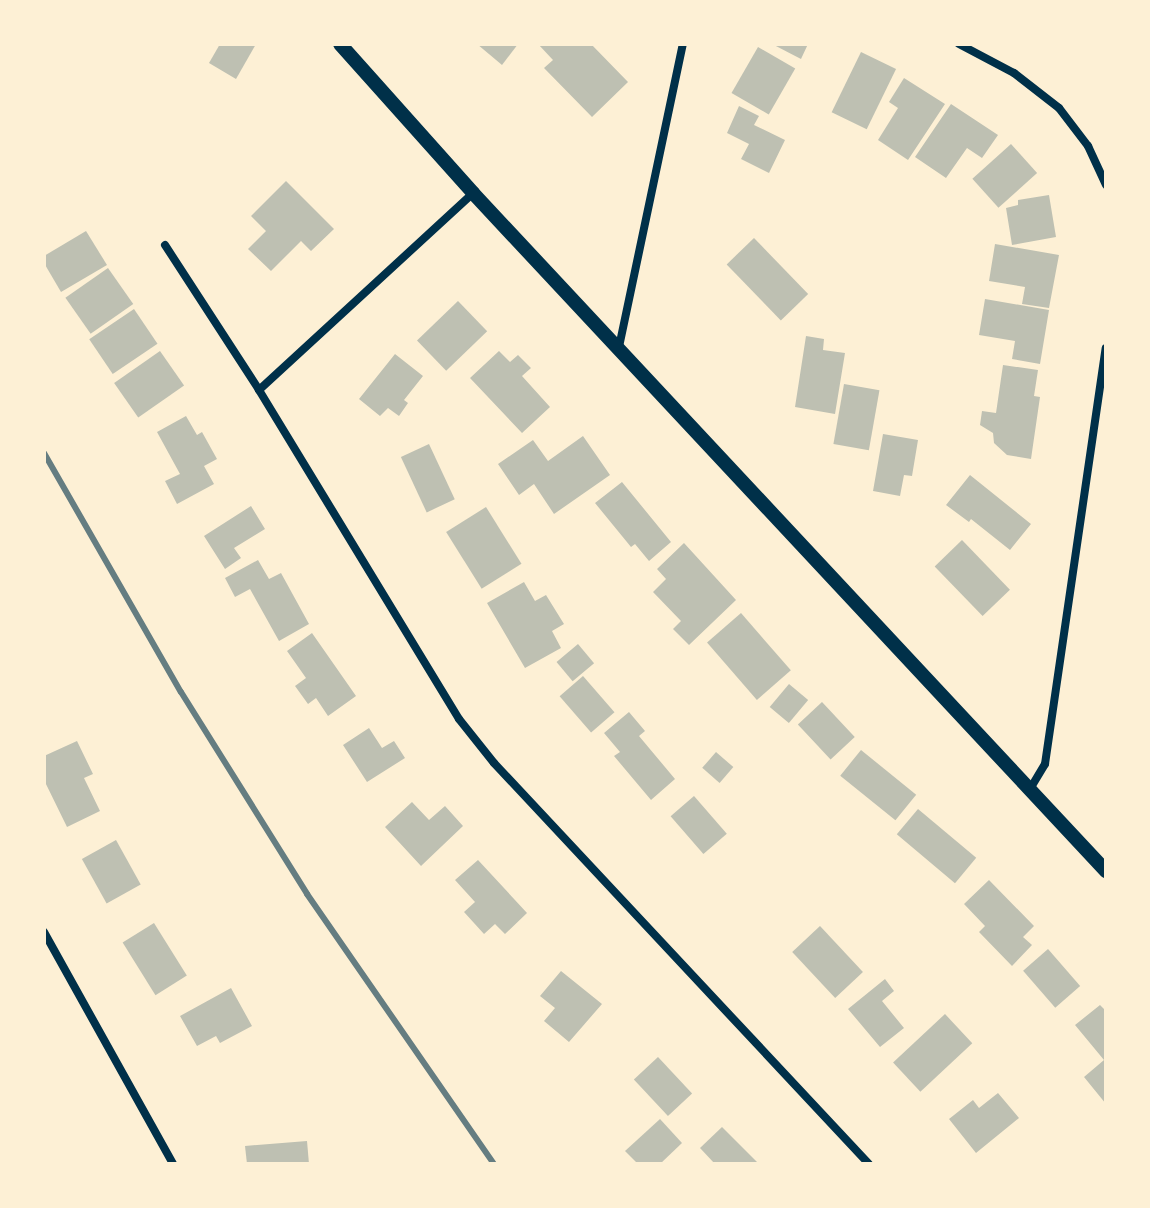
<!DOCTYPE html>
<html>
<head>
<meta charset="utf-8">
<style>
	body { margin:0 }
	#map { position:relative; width:1150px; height:1208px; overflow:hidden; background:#fdf0d5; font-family:Figtree,sans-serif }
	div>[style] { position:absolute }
	.building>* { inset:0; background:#bec0b2; transform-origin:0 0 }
	.minor>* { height:8px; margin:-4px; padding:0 4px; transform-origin:4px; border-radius:4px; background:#003049 }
	.tertiary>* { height:14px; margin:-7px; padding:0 7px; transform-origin:7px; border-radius:7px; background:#003049 }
	.rail>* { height:6px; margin:-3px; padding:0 3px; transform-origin:3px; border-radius:3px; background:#657d81 }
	span { translate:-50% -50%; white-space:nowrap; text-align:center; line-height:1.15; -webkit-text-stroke:7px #fdf0d5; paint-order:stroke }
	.frame { position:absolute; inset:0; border:46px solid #fdf0d5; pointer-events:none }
</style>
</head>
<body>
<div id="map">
	<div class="building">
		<i style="clip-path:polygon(220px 44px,256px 44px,236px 79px,209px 63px)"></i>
		<i style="clip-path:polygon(477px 44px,518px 44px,502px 65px)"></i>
		<i style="clip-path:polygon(538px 44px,591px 44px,628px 82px,592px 117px,544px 68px,553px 60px)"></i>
		<i style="clip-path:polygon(772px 44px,808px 44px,801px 59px)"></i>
		<i style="left:758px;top:47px;width:43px;height:53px;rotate:30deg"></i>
		<i style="left:861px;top:52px;width:39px;height:67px;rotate:26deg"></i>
		<i style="clip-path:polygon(904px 78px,945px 104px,908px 160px,878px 140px,898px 108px,889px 102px)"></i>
		<i style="clip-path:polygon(951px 104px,998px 135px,982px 158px,967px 148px,946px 178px,915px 157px)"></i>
		<i style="clip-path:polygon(739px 106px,759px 116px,754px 125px,785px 140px,769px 173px,741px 159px,749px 144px,727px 133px)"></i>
		<i style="left:1011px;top:144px;width:39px;height:52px;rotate:48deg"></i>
		<i style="clip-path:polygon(286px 181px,334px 229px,311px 251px,301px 241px,271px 271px,248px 249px,266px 231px,251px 216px)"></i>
		<i style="clip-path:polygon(1049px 195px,1056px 237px,1012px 245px,1006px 208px,1018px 205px,1018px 200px)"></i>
		<i style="clip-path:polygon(86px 231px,107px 265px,61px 292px,44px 263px,44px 256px)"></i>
		<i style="left:754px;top:238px;width:78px;height:38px;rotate:46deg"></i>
		<i style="clip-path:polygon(995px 244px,1059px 255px,1049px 308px,1022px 304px,1025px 287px,989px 281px)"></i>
		<i style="left:108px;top:268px;width:44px;height:52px;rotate:55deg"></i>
		<i style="clip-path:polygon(985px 299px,1049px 310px,1040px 364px,1012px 359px,1015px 341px,979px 335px)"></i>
		<i style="left:458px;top:301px;width:42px;height:57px;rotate:46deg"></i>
		<i style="left:134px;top:309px;width:42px;height:54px;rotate:56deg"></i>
		<i style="clip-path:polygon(806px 336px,824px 339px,823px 350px,845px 353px,835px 414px,795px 407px)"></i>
		<i style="left:160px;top:351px;width:42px;height:56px;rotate:55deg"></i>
		<i style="clip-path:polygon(499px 351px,510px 362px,518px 355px,531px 368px,522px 376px,550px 407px,522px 433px,470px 378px)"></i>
		<i style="clip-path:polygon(395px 354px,423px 376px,404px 400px,408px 403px,399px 416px,388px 408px,380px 416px,359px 399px)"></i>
		<i style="clip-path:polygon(1003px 365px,1038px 370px,1034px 396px,1040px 397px,1031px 459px,1007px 455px,994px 443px,993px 433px,980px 425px,982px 411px,996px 413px)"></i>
		<i style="left:844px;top:384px;width:36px;height:61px;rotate:10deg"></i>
		<i style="clip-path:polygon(186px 416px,197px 435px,202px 432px,217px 459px,204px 466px,214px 484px,177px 504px,165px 481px,180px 474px,157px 432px)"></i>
		<i style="clip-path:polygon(883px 434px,918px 440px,912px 476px,904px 475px,900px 496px,873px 491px)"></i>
		<i style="clip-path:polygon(583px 436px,610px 475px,554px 514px,534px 484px,519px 495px,498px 464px,533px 440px,548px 461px)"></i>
		<i style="left:429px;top:444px;width:61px;height:31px;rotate:65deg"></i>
		<i style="clip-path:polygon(970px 475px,1031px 524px,1010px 550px,971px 519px,969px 522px,946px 505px)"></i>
		<i style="clip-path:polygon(622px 482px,671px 542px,649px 561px,635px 544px,631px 547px,595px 503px)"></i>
		<i style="clip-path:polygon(251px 506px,265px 529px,234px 548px,241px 558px,225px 569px,204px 536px)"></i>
		<i style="left:486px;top:507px;width:67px;height:47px;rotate:58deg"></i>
		<i style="left:962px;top:540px;width:69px;height:38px;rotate:46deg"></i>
		<i style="clip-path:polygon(684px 543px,736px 600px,689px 645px,673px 629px,681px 621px,653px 592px,666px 579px,657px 569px)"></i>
		<i style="clip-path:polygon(258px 560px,269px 579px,281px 573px,309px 624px,279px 641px,250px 589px,235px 597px,225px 578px)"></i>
		<i style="clip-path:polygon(524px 582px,535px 601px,546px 595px,564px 624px,552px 631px,561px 648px,525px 668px,487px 603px)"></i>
		<i style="left:741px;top:613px;width:76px;height:45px;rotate:49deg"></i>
		<i style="clip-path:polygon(312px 633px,356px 696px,328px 716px,316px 698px,308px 704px,295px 686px,306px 678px,287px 651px)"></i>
		<i style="left:578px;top:644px;width:25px;height:28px;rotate:50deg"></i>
		<i style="left:583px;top:676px;width:48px;height:31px;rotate:49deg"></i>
		<i style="left:789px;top:684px;width:25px;height:30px;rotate:40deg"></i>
		<i style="left:822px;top:702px;width:48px;height:33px;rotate:47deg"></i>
		<i style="clip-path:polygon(629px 712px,645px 731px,639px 736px,675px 779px,651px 800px,614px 756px,620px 752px,604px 733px)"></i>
		<i style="clip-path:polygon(369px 728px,382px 748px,394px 741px,405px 758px,367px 782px,343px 745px)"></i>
		<i style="clip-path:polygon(77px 741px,93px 774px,84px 778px,100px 811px,67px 827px,44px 780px,44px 756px)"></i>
		<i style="left:861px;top:750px;width:71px;height:33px;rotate:39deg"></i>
		<i style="left:716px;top:752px;width:23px;height:21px;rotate:41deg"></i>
		<i style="left:694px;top:796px;width:50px;height:31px;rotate:49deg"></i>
		<i style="clip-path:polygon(412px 802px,429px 820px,445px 806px,463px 826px,421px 866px,385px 827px)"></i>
		<i style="left:918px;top:809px;width:76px;height:33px;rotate:40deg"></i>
		<i style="left:116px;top:840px;width:51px;height:39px;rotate:61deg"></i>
		<i style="clip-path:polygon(478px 860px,527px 913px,505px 934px,495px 924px,484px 934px,464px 912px,475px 902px,455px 880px)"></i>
		<i style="clip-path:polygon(989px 880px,1034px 926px,1023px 937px,1032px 945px,1012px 966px,979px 932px,985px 926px,964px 904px)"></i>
		<i style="left:154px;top:923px;width:62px;height:37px;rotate:58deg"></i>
		<i style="left:820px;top:926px;width:63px;height:38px;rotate:47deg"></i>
		<i style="left:1048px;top:949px;width:49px;height:33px;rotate:49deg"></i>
		<i style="clip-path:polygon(561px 971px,602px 1004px,569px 1042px,544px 1021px,555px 1008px,540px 996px)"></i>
		<i style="clip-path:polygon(885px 979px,894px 991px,882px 1001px,904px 1028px,880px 1047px,848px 1009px)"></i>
		<i style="clip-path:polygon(231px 988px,252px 1026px,220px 1043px,216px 1036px,197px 1046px,180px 1016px)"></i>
		<i style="clip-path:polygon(1100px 1005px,1106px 1011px,1106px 1104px,1084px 1077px,1104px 1060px,1075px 1025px)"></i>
		<i style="left:945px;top:1014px;width:40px;height:71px;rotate:47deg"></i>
		<i style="left:658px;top:1057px;width:50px;height:33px;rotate:47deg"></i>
		<i style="clip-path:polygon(998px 1093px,1019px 1118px,976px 1153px,949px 1119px,973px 1100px,979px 1108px)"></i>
		<i style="clip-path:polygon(660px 1119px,682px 1143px,660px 1164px,638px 1164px,625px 1151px)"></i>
		<i style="clip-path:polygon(722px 1127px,759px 1164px,715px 1164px,700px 1148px)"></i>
		<i style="clip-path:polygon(307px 1141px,309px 1164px,247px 1164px,245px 1146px)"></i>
	</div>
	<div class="minor">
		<i style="left:959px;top:44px;width:62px;rotate:27.8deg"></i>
		<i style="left:1014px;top:73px;width:57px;rotate:37.9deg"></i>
		<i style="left:1059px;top:108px;width:48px;rotate:52.7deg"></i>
		<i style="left:1088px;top:146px;width:43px;rotate:65.2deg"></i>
		<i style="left:165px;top:245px;width:173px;rotate:57deg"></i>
		<i style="left:259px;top:390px;width:385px;rotate:58.7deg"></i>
		<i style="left:459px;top:719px;width:56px;rotate:51.5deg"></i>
		<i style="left:494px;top:763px;width:549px;rotate:46.92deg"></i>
		<i style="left:619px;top:347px;width:310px;rotate:-78.1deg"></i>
		<i style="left:259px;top:390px;width:291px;rotate:-42.6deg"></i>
		<i style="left:1030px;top:789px;width:29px;rotate:-59deg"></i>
		<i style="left:1045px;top:764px;width:420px;rotate:-81.7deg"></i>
		<i style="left:44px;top:932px;width:265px;rotate:60.9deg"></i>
	</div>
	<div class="tertiary">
		<i style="left:340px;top:44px;width:200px;rotate:48.2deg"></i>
		<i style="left:473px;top:193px;width:928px;rotate:46.97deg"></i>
	</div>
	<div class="rail">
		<i style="left:44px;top:453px;width:275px;rotate:60.2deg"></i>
		<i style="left:181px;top:692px;width:238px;rotate:58deg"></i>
		<i style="left:307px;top:894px;width:328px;rotate:55.3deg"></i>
	</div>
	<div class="frame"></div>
</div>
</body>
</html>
